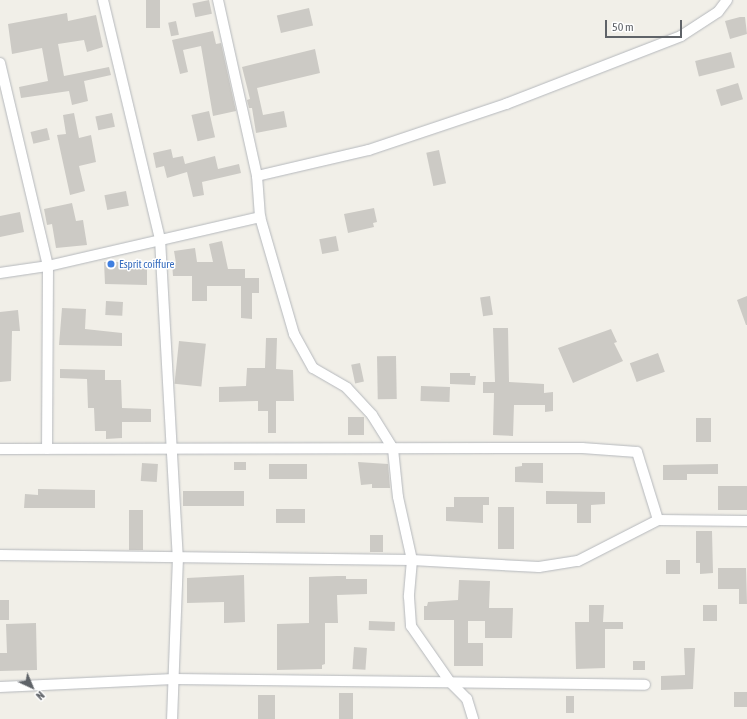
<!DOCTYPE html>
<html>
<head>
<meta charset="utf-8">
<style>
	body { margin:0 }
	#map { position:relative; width:747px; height:719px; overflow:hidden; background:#f1efe8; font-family:"Asap Condensed",sans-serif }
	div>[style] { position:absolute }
	.building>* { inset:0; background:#cccac5; transform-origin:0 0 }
	.roads { filter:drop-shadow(0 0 1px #b5b8bc) drop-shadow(0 0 1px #b5b8bc) }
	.minor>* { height:10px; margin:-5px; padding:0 5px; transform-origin:5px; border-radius:5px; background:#fff }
	.dots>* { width:11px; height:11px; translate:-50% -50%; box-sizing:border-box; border:2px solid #fff; border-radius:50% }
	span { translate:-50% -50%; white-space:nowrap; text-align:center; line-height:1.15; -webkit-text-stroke:3px #fff; paint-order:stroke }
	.shop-label { font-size:11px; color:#366cbe }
	.left { translate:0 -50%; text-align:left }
	.north { position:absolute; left:12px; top:667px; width:40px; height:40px; -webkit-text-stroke:3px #fff; paint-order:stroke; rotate:136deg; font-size:11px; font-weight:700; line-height:16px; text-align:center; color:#5f6368 }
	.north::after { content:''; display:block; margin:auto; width:14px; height:18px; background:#5f6368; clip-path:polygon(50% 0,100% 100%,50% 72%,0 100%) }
	.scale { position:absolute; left:605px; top:20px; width:77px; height:18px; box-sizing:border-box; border:2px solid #5f6368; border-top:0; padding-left:5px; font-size:12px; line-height:14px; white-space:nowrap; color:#5f6368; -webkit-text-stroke:3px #fff; paint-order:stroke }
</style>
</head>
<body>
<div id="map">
	<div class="building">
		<i style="left:146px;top:0;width:14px;height:28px"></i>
		<i style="left:209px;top:0;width:14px;height:17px;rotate:78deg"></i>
		<i style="left:309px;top:8px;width:18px;height:33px;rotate:77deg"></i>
		<i style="clip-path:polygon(67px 13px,68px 21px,96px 15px,103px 47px,87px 52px,84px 40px,58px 44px,64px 76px,109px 67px,111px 75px,84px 81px,88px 101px,72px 105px,69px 91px,21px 98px,19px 87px,48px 81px,42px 48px,12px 54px,8px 24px)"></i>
		<i style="clip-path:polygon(740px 17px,745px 17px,747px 34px,730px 39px,725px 21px)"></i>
		<i style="left:176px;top:21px;width:14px;height:8px;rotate:78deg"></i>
		<i style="clip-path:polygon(213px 31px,216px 44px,221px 43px,236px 111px,213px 116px,201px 46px,183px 50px,188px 72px,180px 74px,172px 40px)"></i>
		<i style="clip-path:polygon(315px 49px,320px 73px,257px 88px,263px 115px,284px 111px,287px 127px,256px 133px,252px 108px,249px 108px,247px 100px,250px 99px,242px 67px)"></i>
		<i style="left:731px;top:52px;width:16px;height:37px;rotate:76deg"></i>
		<i style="left:738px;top:83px;width:17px;height:23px;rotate:73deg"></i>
		<i style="left:209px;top:111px;width:27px;height:18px;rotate:77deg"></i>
		<i style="clip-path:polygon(74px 113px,79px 138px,91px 135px,96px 162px,79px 166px,85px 191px,70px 195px,57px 135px,66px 134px,63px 115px)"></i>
		<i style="left:112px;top:113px;width:14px;height:17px;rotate:78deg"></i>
		<i style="left:47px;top:128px;width:12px;height:17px;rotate:76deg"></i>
		<i style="clip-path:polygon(171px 149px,173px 158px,183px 156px,185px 164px,215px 156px,218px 169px,239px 164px,241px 173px,202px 182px,204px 195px,193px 197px,187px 172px,167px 178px,164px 166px,156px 168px,153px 153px)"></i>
		<i style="left:439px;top:150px;width:34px;height:13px;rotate:78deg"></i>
		<i style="left:126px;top:191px;width:15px;height:22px;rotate:79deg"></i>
		<i style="clip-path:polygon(72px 203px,76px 221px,83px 220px,87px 245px,56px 248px,52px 224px,47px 225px,44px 209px)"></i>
		<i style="clip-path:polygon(374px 208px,377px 222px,373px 223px,374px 227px,348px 233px,344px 214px)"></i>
		<i style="clip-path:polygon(20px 212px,24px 232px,0 237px,0 216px)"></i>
		<i style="left:336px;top:236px;width:15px;height:17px;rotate:79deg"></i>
		<i style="clip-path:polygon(222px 241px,228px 269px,245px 269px,245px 278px,259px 278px,259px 293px,252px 293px,252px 319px,241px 318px,241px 286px,207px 286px,207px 301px,192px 301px,192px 276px,173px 276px,172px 263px,176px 263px,174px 251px,195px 248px,197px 262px,213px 262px,209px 244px)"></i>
		<i style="clip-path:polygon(104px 262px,129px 262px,129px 265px,147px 266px,147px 285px,105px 284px)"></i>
		<i style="left:490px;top:296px;width:19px;height:10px;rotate:81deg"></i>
		<i style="clip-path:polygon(747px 296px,747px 325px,746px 325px,737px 300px)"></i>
		<i style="left:106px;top:301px;width:17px;height:14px;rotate:3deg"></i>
		<i style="clip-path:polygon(62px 308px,86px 309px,85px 329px,122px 333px,122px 346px,59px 345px)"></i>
		<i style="clip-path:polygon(18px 310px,20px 331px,12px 331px,11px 381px,0 382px,0 312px)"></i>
		<i style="clip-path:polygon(493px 328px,508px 328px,509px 382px,544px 384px,544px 393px,553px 392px,553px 411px,545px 412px,545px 405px,514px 405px,513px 436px,493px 435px,494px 393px,483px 393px,483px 382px,495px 382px)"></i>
		<i style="clip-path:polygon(611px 329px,617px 342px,614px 343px,623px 361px,573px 383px,558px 348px)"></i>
		<i style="clip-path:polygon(266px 338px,277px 338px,276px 369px,293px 370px,294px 401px,276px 401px,276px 433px,268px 433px,268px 411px,258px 411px,258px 401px,219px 402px,219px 387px,246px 386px,247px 368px,265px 368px)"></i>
		<i style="left:179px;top:341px;width:27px;height:43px;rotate:6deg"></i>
		<i style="left:658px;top:353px;width:20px;height:30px;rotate:70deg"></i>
		<i style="left:396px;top:356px;width:43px;height:19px;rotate:89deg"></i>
		<i style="left:360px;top:363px;width:19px;height:9px;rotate:78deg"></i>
		<i style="clip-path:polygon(60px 369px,105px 370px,105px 380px,121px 380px,122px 408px,151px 409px,151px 422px,122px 422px,122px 438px,106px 439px,106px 431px,95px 431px,94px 408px,88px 408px,87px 379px,60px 378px)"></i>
		<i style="clip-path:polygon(450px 373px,470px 373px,470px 376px,476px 376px,475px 385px,450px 384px)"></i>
		<i style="left:421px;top:386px;width:29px;height:15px;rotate:2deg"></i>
		<i style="left:348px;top:417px;width:16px;height:18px"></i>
		<i style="left:696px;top:418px;width:15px;height:24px"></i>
		<i style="left:234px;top:462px;width:12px;height:8px"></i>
		<i style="clip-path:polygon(358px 462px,388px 464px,390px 488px,372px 488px,372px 484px,361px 485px)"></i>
		<i style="left:142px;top:463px;width:16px;height:18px;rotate:4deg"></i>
		<i style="clip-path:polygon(522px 463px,543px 463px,543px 483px,515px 482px,515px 467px,522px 466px)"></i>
		<i style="left:307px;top:464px;width:15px;height:38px;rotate:90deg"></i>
		<i style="clip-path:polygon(718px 464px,718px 474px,687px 474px,687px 480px,663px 480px,663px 465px)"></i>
		<i style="left:718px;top:486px;width:29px;height:24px"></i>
		<i style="clip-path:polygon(38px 489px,95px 490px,95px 508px,24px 508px,25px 494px,38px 495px)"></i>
		<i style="left:183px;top:491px;width:61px;height:15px"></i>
		<i style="clip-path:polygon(546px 491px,605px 492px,605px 504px,591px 505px,591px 523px,577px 523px,577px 504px,546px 504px)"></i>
		<i style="clip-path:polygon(454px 497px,489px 497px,489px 505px,483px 505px,483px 523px,446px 521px,446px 507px,454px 507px)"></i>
		<i style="left:498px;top:507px;width:16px;height:42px"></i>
		<i style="left:276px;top:509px;width:29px;height:14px"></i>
		<i style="left:129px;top:510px;width:14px;height:40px"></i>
		<i style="clip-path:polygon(696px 531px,712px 531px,713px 573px,700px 574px,700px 563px,696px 563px)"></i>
		<i style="left:370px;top:535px;width:13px;height:17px"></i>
		<i style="left:666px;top:560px;width:14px;height:14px"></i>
		<i style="clip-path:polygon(718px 568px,746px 568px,747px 604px,739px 604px,739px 589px,718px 589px)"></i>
		<i style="clip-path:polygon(244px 575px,245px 622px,224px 623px,224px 602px,187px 603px,187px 578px)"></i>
		<i style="clip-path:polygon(337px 576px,346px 576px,346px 579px,367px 579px,367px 594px,337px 595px,338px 623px,325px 623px,325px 664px,322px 665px,322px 669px,277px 670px,277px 624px,309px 623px,309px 577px)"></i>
		<i style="clip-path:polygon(459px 580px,490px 581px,489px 608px,513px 608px,512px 638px,485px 638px,485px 621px,468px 621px,468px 643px,483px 643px,483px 666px,454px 666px,454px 620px,424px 620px,424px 606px,427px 606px,428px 602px,458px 600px)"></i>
		<i style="left:0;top:600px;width:9px;height:20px"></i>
		<i style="clip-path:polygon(589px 605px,604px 605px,603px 622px,623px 622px,623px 629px,605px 629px,605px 668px,576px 669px,575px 622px,589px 622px)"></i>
		<i style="left:703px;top:605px;width:14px;height:16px"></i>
		<i style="left:369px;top:621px;width:26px;height:9px;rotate:2deg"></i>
		<i style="clip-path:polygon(36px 623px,37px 670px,0 671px,0 653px,7px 653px,6px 624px)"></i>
		<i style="left:354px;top:647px;width:13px;height:22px;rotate:4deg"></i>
		<i style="clip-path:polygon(684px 648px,695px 648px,693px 689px,661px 690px,661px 676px,685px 675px)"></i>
		<i style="left:633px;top:661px;width:12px;height:9px"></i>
		<i style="left:734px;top:692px;width:13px;height:15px"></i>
		<i style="left:339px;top:693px;width:14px;height:26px"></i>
		<i style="left:258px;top:695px;width:17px;height:24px"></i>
		<i style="left:566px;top:696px;width:8px;height:17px"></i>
	</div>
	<div class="roads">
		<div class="minor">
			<i style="left:103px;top:0;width:246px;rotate:76.6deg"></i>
			<i style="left:160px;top:239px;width:319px;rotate:86.8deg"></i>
			<i style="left:178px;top:557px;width:162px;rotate:92.1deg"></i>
			<i style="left:218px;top:0;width:180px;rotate:77.5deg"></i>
			<i style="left:257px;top:176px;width:41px;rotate:85.8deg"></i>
			<i style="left:260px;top:217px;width:122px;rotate:73.8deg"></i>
			<i style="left:294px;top:334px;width:39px;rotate:61deg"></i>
			<i style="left:313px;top:368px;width:39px;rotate:30deg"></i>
			<i style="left:347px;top:388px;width:37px;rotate:47deg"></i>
			<i style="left:372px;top:415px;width:40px;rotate:58deg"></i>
			<i style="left:393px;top:449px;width:48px;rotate:84.1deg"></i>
			<i style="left:398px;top:497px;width:65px;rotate:77.5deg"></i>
			<i style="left:412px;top:560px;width:37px;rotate:95deg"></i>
			<i style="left:409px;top:597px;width:29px;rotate:86deg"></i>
			<i style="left:411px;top:626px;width:68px;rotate:55.1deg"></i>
			<i style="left:450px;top:682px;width:24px;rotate:45deg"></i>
			<i style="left:467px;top:699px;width:21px;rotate:73deg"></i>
			<i style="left:0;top:63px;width:209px;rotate:76.7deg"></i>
			<i style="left:48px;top:266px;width:183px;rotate:90.3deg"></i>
			<i style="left:257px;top:176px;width:115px;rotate:-13.1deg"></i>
			<i style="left:369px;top:150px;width:145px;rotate:-18.6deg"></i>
			<i style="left:506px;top:104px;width:188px;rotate:-21.2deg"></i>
			<i style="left:681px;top:36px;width:44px;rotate:-33deg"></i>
			<i style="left:718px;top:12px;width:15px;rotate:-53deg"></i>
			<i style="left:0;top:273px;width:49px;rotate:-8.3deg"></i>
			<i style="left:48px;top:266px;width:218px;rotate:-13deg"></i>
			<i style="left:0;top:449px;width:582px;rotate:-0.1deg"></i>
			<i style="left:582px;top:448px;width:55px;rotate:4.2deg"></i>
			<i style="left:637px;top:452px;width:71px;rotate:72.8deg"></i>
			<i style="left:0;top:555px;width:412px;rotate:0.7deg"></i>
			<i style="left:412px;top:560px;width:127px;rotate:3.2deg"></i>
			<i style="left:539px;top:567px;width:39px;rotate:-9deg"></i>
			<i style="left:578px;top:561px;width:90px;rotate:-27.1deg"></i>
			<i style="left:658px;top:520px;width:89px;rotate:0.6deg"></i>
			<i style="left:0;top:687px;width:174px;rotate:-2.6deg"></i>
			<i style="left:174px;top:679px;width:471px;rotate:0.7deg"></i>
		</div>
	</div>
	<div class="dots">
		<i style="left:111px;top:264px;background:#3f7fe0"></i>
	</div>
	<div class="shop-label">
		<span class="left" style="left:119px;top:264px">Esprit coiffure</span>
	</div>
	<div class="north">N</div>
	<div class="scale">50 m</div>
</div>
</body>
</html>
